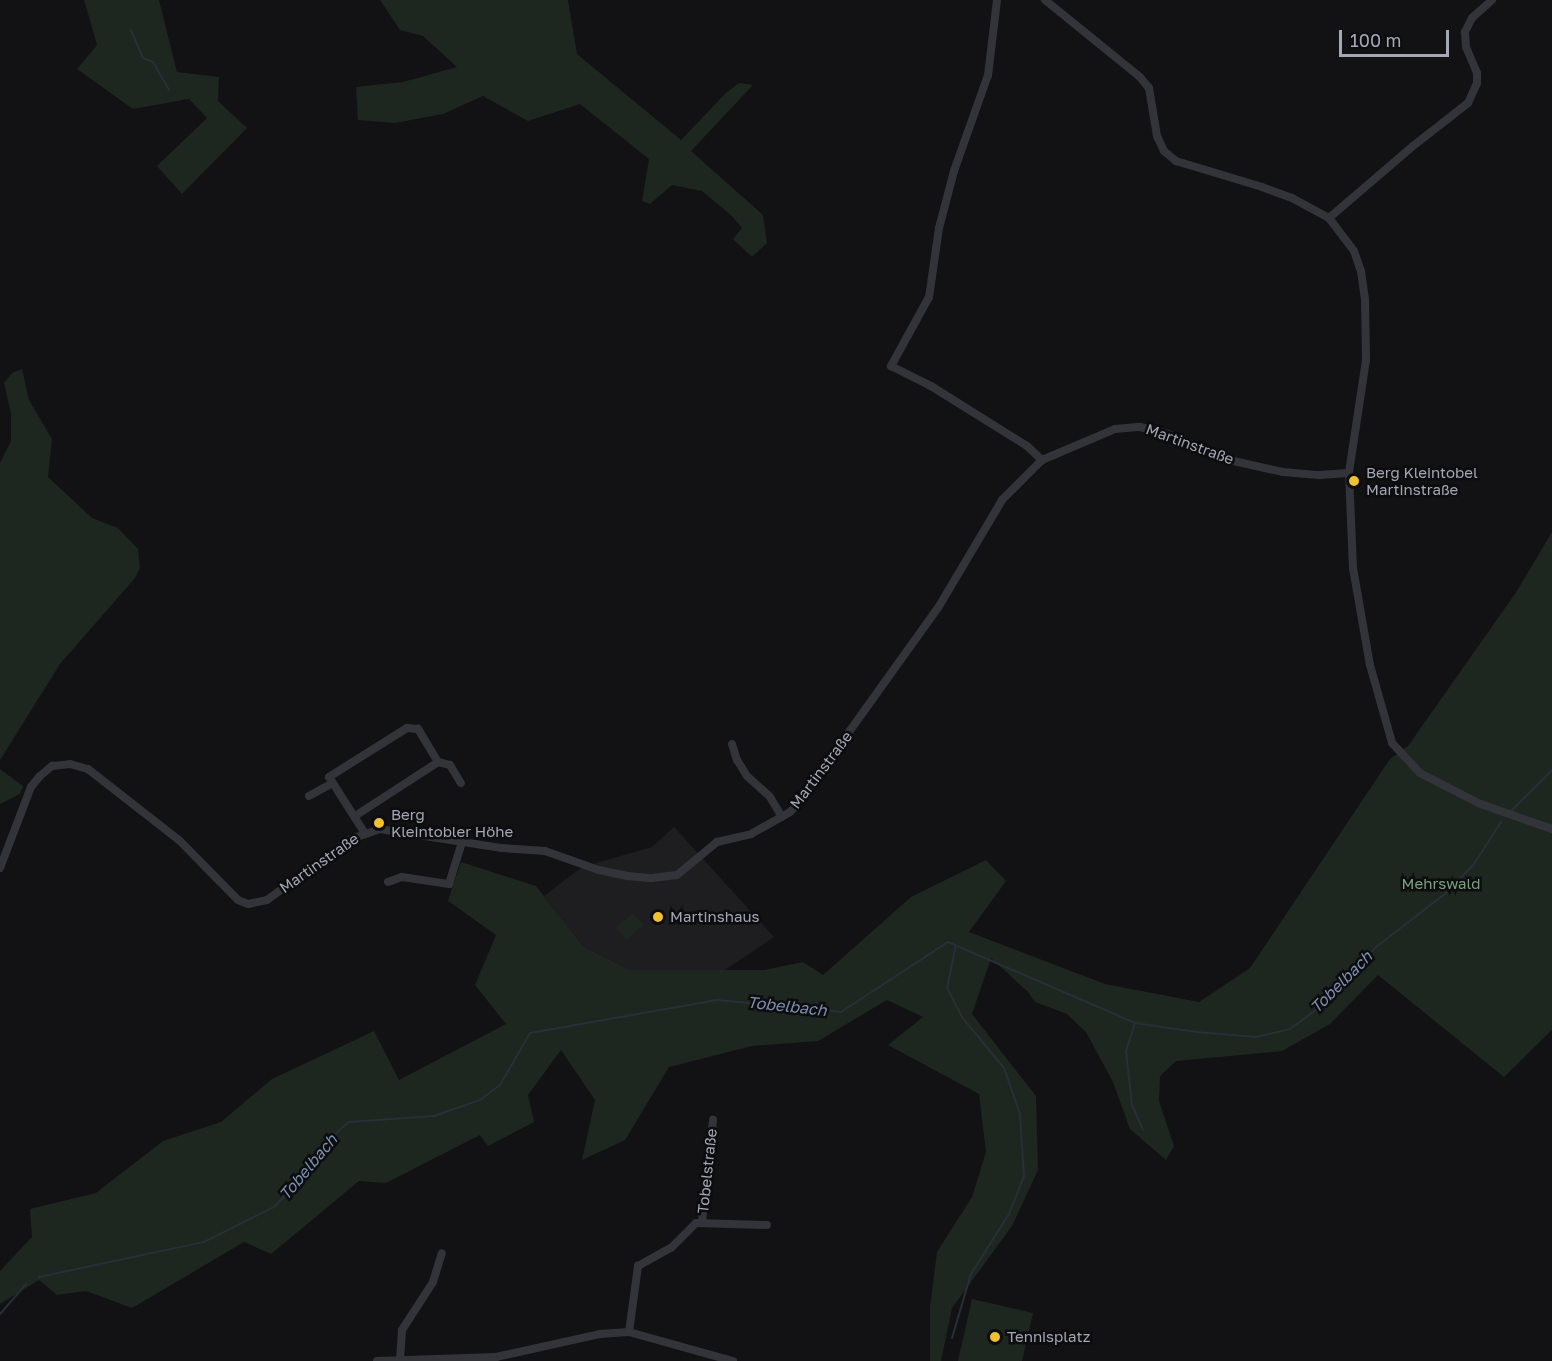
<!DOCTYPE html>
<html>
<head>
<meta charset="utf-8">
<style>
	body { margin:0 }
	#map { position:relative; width:1552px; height:1361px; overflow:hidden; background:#121214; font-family:"Golos Text",sans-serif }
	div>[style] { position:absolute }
	.built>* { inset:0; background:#1e1e21 }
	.green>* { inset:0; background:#1e2620; transform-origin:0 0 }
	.stream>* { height:2px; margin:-1px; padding:0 1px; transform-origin:1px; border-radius:1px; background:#292f37 }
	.minor>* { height:8px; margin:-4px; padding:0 4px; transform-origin:4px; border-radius:4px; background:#333439 }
	.dots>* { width:16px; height:16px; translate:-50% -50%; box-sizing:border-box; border:3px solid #0d0d0f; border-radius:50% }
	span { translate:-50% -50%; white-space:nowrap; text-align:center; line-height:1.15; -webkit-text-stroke:5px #0d0d0f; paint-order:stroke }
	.street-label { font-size:15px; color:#a4a7b4 }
	.poi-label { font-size:15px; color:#a4a7b4 }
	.left { translate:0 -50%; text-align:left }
	.park-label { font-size:15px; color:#7b9f80 }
	.water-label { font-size:16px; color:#7b91af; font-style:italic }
	.scale { position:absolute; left:1339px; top:30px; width:110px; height:27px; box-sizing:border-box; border:3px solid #a4a7b4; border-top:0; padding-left:8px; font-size:18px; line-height:21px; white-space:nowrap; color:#a4a7b4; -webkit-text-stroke:4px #0d0d0f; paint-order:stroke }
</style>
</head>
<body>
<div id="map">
	<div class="built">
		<i style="clip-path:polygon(674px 827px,774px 937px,725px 970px,630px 970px,584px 947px,544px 896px,582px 867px,652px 847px)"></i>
	</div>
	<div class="green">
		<i style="clip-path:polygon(84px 0,159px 0,177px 72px,219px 77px,218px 101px,247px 128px,182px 194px,157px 166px,207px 118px,189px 99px,133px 109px,77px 69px,97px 45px)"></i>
		<i style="clip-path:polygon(380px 0,568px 0,577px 54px,681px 140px,725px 94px,739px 83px,753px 85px,691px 151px,763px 215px,767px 243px,752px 257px,733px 239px,742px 228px,732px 216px,702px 191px,672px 185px,650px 204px,642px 201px,649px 159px,580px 104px,528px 121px,483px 96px,443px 114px,395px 123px,358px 120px,356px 87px,403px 82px,457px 67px,423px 36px,400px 30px)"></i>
		<i style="clip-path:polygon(22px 369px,29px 400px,52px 439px,48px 477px,92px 518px,118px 528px,138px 549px,140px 568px,135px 578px,60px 664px,0 760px,0 463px,11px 441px,11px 413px,4px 383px,12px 373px)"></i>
		<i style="clip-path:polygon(1552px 532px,1552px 1030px,1504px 1077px,1378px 975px,1330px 1024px,1282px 1051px,1176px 1061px,1160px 1076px,1159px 1101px,1174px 1146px,1166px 1160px,1130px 1129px,1113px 1082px,1086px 1032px,1067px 1014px,1035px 1002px,1028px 992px,991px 958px,972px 1014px,1036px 1096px,1038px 1170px,1012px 1226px,952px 1308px,941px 1361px,930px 1361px,930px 1307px,937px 1252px,972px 1197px,986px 1152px,979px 1094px,888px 1045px,923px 1017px,887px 1000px,818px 1041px,752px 1046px,669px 1067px,625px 1140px,582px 1160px,595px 1100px,561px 1050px,528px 1095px,534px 1122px,488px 1146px,480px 1135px,386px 1183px,359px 1181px,271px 1254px,244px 1242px,132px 1308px,86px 1291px,57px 1295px,39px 1280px,0 1304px,0 1271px,32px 1237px,30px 1209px,96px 1193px,163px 1141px,221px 1122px,272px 1079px,374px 1031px,399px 1080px,506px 1024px,475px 985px,496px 935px,448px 901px,461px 862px,536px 886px,584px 947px,630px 970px,764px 970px,803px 962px,823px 975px,911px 897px,986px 860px,1006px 881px,969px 932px,1105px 984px,1199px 1002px,1250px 968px,1390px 759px,1408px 746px,1517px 591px)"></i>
		<i style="clip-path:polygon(0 769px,23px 786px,20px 794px,0 804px)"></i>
		<i style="left:633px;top:913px;width:16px;height:22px;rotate:50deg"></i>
		<i style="clip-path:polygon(972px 1299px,1033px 1313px,1022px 1361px,958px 1361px)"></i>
	</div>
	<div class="stream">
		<i style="left:131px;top:30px;width:30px;rotate:67deg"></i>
		<i style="left:143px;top:58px;width:11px;rotate:22deg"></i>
		<i style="left:153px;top:62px;width:32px;rotate:60deg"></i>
		<i style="left:1511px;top:811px;width:58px;rotate:-45deg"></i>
		<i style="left:1135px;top:1023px;width:29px;rotate:108deg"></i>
		<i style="left:1126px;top:1051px;width:54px;rotate:83.7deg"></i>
		<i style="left:1132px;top:1105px;width:27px;rotate:66deg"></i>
		<i style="left:39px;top:1277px;width:169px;rotate:-12deg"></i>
		<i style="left:204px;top:1242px;width:78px;rotate:-26.6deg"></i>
		<i style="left:274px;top:1207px;width:58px;rotate:-46.4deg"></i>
		<i style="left:314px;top:1165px;width:29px;rotate:-61deg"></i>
		<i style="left:328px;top:1140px;width:28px;rotate:-41deg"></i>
		<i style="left:349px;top:1122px;width:85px;rotate:-4deg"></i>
		<i style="left:434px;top:1116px;width:49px;rotate:-19.2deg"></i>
		<i style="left:480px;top:1100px;width:25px;rotate:-37deg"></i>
		<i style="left:500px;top:1085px;width:60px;rotate:-60deg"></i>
		<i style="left:530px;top:1033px;width:190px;rotate:-10deg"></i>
		<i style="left:717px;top:1000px;width:125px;rotate:5.5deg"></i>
		<i style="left:841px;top:1012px;width:128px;rotate:-33.2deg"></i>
		<i style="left:948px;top:942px;width:204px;rotate:23.4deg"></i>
		<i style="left:1135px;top:1023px;width:63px;rotate:8.3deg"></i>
		<i style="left:1197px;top:1032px;width:59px;rotate:4.8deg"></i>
		<i style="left:1256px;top:1037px;width:35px;rotate:-13deg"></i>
		<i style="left:1290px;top:1029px;width:42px;rotate:-36.3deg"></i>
		<i style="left:1324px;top:1004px;width:77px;rotate:-47.6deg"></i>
		<i style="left:1376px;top:947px;width:88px;rotate:-37.6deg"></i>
		<i style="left:1446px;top:893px;width:40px;rotate:-46deg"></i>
		<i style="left:1474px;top:864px;width:50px;rotate:-57.3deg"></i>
		<i style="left:0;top:1314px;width:40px;rotate:-49deg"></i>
		<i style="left:952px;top:1338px;width:67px;rotate:-73.5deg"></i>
		<i style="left:971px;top:1274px;width:71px;rotate:-57.7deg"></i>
		<i style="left:1009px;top:1214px;width:41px;rotate:-68.5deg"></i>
		<i style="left:1024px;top:1176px;width:62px;rotate:-93.7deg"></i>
		<i style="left:1020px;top:1114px;width:49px;rotate:-109.2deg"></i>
		<i style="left:1004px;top:1068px;width:66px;rotate:-129.5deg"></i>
		<i style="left:962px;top:1017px;width:33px;rotate:-117deg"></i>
		<i style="left:947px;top:988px;width:44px;rotate:-78.2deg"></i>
	</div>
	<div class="minor">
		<i style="left:997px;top:0;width:76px;rotate:96.8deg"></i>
		<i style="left:988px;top:75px;width:102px;rotate:109.5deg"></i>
		<i style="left:954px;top:171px;width:59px;rotate:104.7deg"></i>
		<i style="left:939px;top:228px;width:70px;rotate:98.2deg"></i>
		<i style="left:929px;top:297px;width:79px;rotate:118.8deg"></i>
		<i style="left:891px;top:366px;width:45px;rotate:26.6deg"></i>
		<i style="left:931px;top:386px;width:113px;rotate:32deg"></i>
		<i style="left:1027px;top:446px;width:21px;rotate:43deg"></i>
		<i style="left:1045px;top:0;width:122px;rotate:39deg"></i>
		<i style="left:1140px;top:77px;width:14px;rotate:51deg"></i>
		<i style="left:1149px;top:88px;width:49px;rotate:80.5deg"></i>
		<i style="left:1157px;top:136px;width:17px;rotate:65deg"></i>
		<i style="left:1164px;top:151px;width:16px;rotate:40deg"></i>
		<i style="left:1176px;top:161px;width:90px;rotate:16.8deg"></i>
		<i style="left:1262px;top:187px;width:32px;rotate:20deg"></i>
		<i style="left:1292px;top:198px;width:42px;rotate:28.4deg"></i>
		<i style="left:1492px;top:0;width:27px;rotate:138deg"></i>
		<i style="left:1472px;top:18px;width:16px;rotate:117deg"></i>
		<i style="left:1465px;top:32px;width:15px;rotate:86deg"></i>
		<i style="left:1466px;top:47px;width:28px;rotate:67deg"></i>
		<i style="left:1477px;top:73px;width:10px;rotate:90deg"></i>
		<i style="left:1477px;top:83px;width:22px;rotate:114deg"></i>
		<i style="left:1468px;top:103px;width:70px;rotate:142deg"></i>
		<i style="left:1413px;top:146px;width:111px;rotate:139.4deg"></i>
		<i style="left:1329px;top:218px;width:41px;rotate:52.9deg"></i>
		<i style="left:1354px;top:251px;width:21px;rotate:71deg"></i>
		<i style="left:1361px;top:271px;width:29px;rotate:82deg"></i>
		<i style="left:1365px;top:300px;width:60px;rotate:89deg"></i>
		<i style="left:1366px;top:360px;width:114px;rotate:98.6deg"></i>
		<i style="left:1349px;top:473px;width:95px;rotate:87.6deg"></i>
		<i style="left:1353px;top:568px;width:98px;rotate:80.1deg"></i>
		<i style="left:1370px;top:665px;width:81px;rotate:74.2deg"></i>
		<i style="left:1392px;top:743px;width:41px;rotate:47deg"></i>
		<i style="left:1420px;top:773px;width:65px;rotate:27.3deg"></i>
		<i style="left:1478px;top:803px;width:78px;rotate:19.4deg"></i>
		<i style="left:732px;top:744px;width:17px;rotate:73deg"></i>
		<i style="left:737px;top:760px;width:19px;rotate:58deg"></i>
		<i style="left:747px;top:776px;width:31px;rotate:42deg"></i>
		<i style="left:770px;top:797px;width:23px;rotate:59deg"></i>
		<i style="left:438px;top:762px;width:12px;rotate:14deg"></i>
		<i style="left:450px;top:765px;width:21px;rotate:59deg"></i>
		<i style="left:309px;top:796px;width:26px;rotate:-29deg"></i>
		<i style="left:355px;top:816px;width:99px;rotate:-33deg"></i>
		<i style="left:438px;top:762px;width:39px;rotate:-121deg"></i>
		<i style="left:418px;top:729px;width:11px;rotate:-175deg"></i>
		<i style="left:407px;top:728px;width:92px;rotate:147.9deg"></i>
		<i style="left:329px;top:777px;width:65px;rotate:57.5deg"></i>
		<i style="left:0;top:868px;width:87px;rotate:-69.1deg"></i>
		<i style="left:31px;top:787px;width:14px;rotate:-51deg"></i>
		<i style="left:40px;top:776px;width:16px;rotate:-40deg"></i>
		<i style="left:52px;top:766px;width:18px;rotate:-6deg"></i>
		<i style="left:70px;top:764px;width:19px;rotate:16deg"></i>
		<i style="left:88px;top:769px;width:115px;rotate:38deg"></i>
		<i style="left:179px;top:840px;width:84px;rotate:45.5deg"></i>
		<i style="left:238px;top:900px;width:11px;rotate:22deg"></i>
		<i style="left:248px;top:904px;width:19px;rotate:-12deg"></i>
		<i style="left:267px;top:900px;width:104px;rotate:-36deg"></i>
		<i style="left:351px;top:839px;width:31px;rotate:-19deg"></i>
		<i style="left:380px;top:829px;width:122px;rotate:8.9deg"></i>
		<i style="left:501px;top:848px;width:44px;rotate:3.9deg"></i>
		<i style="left:545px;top:851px;width:57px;rotate:19.4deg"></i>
		<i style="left:599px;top:870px;width:29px;rotate:12deg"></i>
		<i style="left:627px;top:876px;width:25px;rotate:5deg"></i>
		<i style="left:652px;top:878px;width:25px;rotate:-7deg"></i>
		<i style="left:677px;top:875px;width:52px;rotate:-39.5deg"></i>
		<i style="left:717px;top:842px;width:35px;rotate:-13deg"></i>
		<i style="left:751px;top:834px;width:45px;rotate:-29.4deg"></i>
		<i style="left:790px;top:812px;width:8px;rotate:-45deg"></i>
		<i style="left:796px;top:806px;width:244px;rotate:-54.4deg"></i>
		<i style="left:938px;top:608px;width:126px;rotate:-59.3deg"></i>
		<i style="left:1002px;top:500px;width:57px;rotate:-45deg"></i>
		<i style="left:1042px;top:460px;width:79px;rotate:-23deg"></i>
		<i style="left:1115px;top:429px;width:25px;rotate:-5deg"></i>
		<i style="left:1140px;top:427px;width:29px;rotate:14deg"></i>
		<i style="left:1168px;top:434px;width:66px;rotate:23.1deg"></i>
		<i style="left:1229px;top:460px;width:55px;rotate:12.5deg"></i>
		<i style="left:1283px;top:472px;width:36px;rotate:5deg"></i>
		<i style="left:1319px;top:475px;width:30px;rotate:-4deg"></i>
		<i style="left:388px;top:882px;width:15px;rotate:-20deg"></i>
		<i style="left:402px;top:877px;width:48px;rotate:8.5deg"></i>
		<i style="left:449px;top:884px;width:44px;rotate:-72.8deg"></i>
		<i style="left:702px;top:1222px;width:103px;rotate:-83.8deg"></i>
		<i style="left:629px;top:1332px;width:67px;rotate:-82.2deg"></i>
		<i style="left:638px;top:1266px;width:38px;rotate:-29deg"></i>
		<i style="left:671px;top:1248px;width:35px;rotate:-45deg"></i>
		<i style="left:696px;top:1223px;width:71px;rotate:1.6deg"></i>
		<i style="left:400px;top:1359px;width:29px;rotate:-86deg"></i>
		<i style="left:402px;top:1330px;width:57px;rotate:-57.1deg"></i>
		<i style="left:433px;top:1282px;width:30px;rotate:-73deg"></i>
		<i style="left:377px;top:1361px;width:119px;rotate:-1.9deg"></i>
		<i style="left:496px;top:1357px;width:107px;rotate:-12.5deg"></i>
		<i style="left:600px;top:1334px;width:29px;rotate:-4deg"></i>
		<i style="left:629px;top:1332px;width:108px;rotate:15.6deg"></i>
	</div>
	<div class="dots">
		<i style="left:1354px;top:481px;background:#efc12f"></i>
		<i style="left:379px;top:823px;background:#efc12f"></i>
		<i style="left:658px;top:917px;background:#efc12f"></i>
		<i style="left:995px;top:1337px;background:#efc12f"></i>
	</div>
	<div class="street-label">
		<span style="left:1190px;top:444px;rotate:20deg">Martinstraße</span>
		<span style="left:821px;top:770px;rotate:-53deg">Martinstraße</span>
		<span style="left:319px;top:863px;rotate:-35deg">Martinstraße</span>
		<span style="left:707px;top:1171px;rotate:-84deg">Tobelstraße</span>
	</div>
	<div class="poi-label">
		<span class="left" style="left:1366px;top:481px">Berg Kleintobel<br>Martinstraße</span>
		<span class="left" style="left:391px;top:823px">Berg<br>Kleintobler Höhe</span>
		<span class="left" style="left:670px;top:917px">Martinshaus</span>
		<span class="left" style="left:1007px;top:1337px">Tennisplatz</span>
	</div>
	<div class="park-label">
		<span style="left:1441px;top:884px">Mehrswald</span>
	</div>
	<div class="water-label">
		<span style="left:1341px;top:982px;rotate:-45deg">Tobelbach</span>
		<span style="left:787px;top:1006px;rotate:6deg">Tobelbach</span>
		<span style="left:308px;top:1167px;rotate:-50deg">Tobelbach</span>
	</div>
	<div class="scale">100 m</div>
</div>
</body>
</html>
